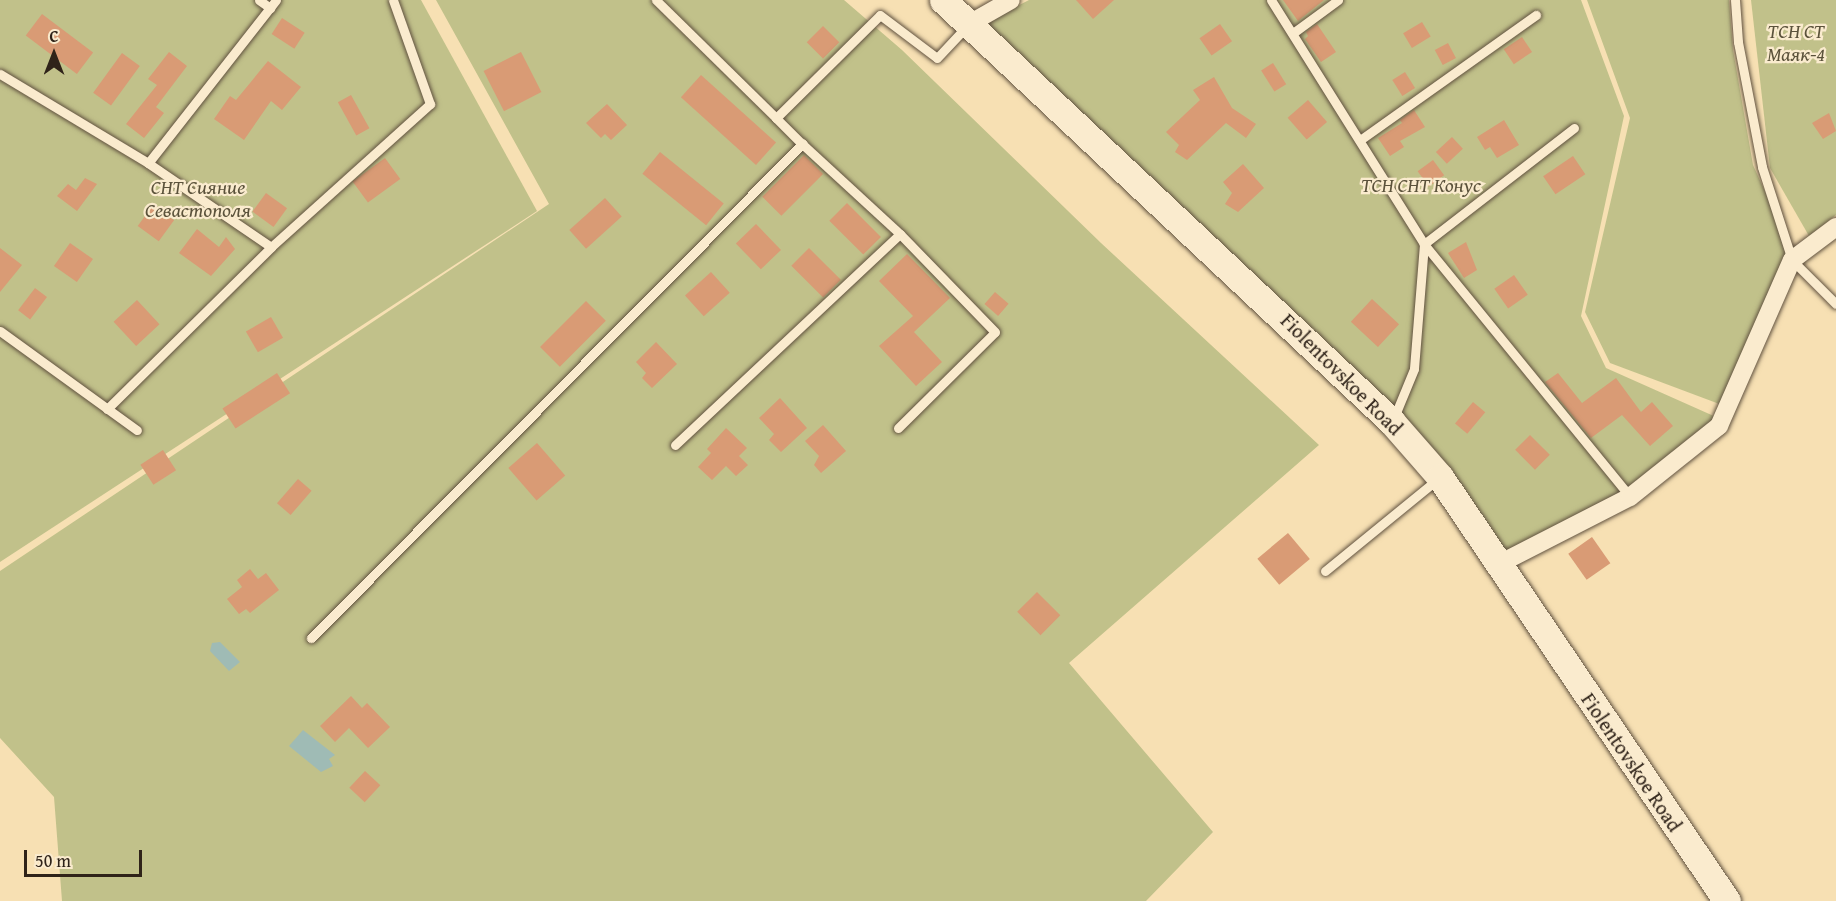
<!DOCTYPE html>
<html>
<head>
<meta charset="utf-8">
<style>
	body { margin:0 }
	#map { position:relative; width:1836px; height:901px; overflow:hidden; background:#f7e0b3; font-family:"Gentium Book Plus",serif }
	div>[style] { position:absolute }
	.green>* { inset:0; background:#c1c18a }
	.water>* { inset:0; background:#9fbbb5 }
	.building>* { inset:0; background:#d99b75; transform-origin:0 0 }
	.roads { filter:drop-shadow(0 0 2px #615240) drop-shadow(0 0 2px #615240) }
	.service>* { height:9px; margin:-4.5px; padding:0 4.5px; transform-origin:4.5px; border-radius:4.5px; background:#faebce }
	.minor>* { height:18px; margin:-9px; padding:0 9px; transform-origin:9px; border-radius:9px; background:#faebce }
	.secondary>* { height:27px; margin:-13.5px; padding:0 13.5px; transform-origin:13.5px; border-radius:13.5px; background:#faebce }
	span { translate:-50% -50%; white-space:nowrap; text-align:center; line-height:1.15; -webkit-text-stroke:4.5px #faebce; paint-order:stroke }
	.park-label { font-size:20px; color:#5b523b; font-style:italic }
	.street-label { font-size:20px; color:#2f2319 }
	.north { position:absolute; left:24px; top:24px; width:60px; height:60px; -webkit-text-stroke:4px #faebce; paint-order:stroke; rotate:0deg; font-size:16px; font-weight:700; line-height:24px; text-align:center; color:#2f2319 }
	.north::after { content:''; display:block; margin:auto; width:21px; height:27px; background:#2f2319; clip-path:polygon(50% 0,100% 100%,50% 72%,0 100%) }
	.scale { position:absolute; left:24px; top:850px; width:118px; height:27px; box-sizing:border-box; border:3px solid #2f2319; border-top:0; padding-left:8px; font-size:18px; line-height:21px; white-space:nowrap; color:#2f2319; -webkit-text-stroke:4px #faebce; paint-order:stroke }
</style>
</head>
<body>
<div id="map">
	<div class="green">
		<i style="clip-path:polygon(0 0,421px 0,537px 211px,0 562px)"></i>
		<i style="clip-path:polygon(436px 0,844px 0,902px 50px,1101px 243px,1319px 445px,1069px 663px,1213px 832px,1146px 901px,62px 901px,54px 797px,0 738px,0 571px,549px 204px)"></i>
		<i style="clip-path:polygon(1029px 0,1581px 0,1624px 116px,1581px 316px,1606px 368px,1716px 417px,1619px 497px,1500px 555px,1447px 473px,981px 25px)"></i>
		<i style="clip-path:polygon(1587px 0,1729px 0,1733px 50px,1753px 165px,1793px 253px,1722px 405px,1610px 363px,1585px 312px,1630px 118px)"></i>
		<i style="clip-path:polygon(1751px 0,1836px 0,1836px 215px,1809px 236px,1770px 168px)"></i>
	</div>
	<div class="water">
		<i style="clip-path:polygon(220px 642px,240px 662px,229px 671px,210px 651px,212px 643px)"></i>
		<i style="clip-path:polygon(303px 730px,335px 755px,329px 759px,333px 766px,321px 772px,289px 746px)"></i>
	</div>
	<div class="building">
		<i style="clip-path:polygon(1076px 0,1114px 0,1093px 19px)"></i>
		<i style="clip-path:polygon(1283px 0,1324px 0,1298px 21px)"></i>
		<i style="left:42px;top:14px;width:64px;height:27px;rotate:37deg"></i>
		<i style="left:282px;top:18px;width:27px;height:19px;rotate:33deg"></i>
		<i style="left:1422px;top:22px;width:17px;height:22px;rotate:59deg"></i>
		<i style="left:1220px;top:24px;width:21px;height:25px;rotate:55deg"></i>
		<i style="clip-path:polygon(1317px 24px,1336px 52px,1321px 62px,1305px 39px,1308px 36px,1306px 32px)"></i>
		<i style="left:823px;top:26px;width:23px;height:23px;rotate:45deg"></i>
		<i style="left:1522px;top:37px;width:18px;height:22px;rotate:56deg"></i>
		<i style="left:1448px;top:43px;width:17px;height:15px;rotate:62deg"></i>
		<i style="clip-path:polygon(169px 52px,187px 66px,156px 107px,164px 113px,144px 138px,126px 124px,157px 85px,148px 79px)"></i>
		<i style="left:521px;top:52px;width:45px;height:42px;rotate:63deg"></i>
		<i style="left:122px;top:53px;width:22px;height:49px;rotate:36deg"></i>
		<i style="clip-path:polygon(268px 61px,301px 87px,282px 110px,271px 101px,244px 140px,214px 119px,230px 96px,236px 100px)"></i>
		<i style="left:1273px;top:63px;width:25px;height:14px;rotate:58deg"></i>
		<i style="left:1405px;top:72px;width:19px;height:15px;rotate:58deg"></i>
		<i style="left:701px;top:75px;width:101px;height:30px;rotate:42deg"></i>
		<i style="clip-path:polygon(1214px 77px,1232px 108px,1256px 124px,1246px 138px,1226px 123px,1187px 160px,1175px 152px,1179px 145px,1166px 132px,1200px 100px,1193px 90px)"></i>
		<i style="left:351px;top:95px;width:38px;height:15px;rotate:61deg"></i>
		<i style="left:1308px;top:100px;width:29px;height:27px;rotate:49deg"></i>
		<i style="clip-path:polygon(607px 104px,627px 125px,611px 140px,605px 134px,601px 138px,586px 123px)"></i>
		<i style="clip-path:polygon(1414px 110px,1425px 127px,1400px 141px,1404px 147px,1390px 156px,1378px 138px,1402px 123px,1400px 120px)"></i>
		<i style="clip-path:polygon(1829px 113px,1836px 131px,1823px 139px,1812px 123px)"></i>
		<i style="clip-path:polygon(1504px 120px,1519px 145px,1497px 158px,1490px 147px,1485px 150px,1477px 137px)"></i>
		<i style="left:1452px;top:137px;width:16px;height:22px;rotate:47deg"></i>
		<i style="left:660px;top:152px;width:82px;height:28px;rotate:39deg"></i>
		<i style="left:804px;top:155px;width:27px;height:59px;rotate:45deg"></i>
		<i style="left:1573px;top:156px;width:22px;height:36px;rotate:56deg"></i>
		<i style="left:385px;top:158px;width:26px;height:40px;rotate:54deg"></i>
		<i style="left:1433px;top:160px;width:19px;height:19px;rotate:54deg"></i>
		<i style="clip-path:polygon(1243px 164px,1264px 188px,1238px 212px,1225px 204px,1232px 193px,1223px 182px)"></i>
		<i style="clip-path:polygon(85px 178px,97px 184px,77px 211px,57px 196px,68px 184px,76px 190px)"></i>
		<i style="left:266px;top:193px;width:26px;height:23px;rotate:36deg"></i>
		<i style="left:605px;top:198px;width:25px;height:48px;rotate:48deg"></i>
		<i style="left:847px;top:203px;width:48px;height:25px;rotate:45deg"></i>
		<i style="left:153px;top:205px;width:26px;height:26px;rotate:36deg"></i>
		<i style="left:756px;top:224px;width:36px;height:28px;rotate:46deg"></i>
		<i style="clip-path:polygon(197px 229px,219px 247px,226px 237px,235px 249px,211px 276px,179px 253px)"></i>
		<i style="clip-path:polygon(1466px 242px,1477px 270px,1464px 278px,1448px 253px)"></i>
		<i style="left:70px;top:243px;width:28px;height:28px;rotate:35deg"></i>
		<i style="clip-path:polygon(0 248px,22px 265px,0 292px)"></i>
		<i style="left:809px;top:248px;width:45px;height:25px;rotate:45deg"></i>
		<i style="clip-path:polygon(907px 254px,950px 298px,914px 332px,942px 362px,916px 386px,879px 346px,913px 316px,879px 281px)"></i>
		<i style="left:711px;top:272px;width:28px;height:35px;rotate:48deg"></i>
		<i style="left:1514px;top:275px;width:24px;height:24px;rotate:55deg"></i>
		<i style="left:35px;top:288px;width:15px;height:28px;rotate:37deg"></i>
		<i style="left:995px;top:292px;width:18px;height:16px;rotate:41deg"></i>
		<i style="left:1372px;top:299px;width:37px;height:31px;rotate:43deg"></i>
		<i style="left:137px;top:300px;width:33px;height:32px;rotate:47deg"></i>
		<i style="left:586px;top:301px;width:28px;height:65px;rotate:45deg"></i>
		<i style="left:271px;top:317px;width:24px;height:29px;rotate:60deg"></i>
		<i style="clip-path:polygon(656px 342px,677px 364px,652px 388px,642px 378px,646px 373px,636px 362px)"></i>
		<i style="left:277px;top:373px;width:24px;height:65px;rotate:57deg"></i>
		<i style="clip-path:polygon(1558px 373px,1582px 403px,1616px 378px,1641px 412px,1652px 402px,1673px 426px,1650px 446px,1622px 415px,1591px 438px,1545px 382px)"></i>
		<i style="clip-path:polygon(780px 398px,807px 428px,781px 452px,769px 440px,774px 434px,759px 418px)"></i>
		<i style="left:1473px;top:402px;width:16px;height:28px;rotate:40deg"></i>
		<i style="clip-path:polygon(823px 425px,846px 451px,821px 473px,814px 465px,819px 456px,805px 441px)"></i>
		<i style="clip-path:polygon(726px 428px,747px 448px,739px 456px,748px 465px,736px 476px,726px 466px,712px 480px,698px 467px,711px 453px,707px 449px)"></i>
		<i style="left:1530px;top:435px;width:28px;height:21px;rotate:45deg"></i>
		<i style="left:537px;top:443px;width:43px;height:38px;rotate:49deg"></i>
		<i style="left:163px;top:450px;width:24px;height:27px;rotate:57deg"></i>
		<i style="left:298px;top:479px;width:18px;height:32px;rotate:41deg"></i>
		<i style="left:1288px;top:533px;width:34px;height:40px;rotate:50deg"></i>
		<i style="left:1592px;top:537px;width:32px;height:29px;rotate:55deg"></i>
		<i style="clip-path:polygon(250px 569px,258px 579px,266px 573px,279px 590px,250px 613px,246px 609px,239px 614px,227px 599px,242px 587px,237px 580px)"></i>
		<i style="left:1037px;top:592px;width:33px;height:28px;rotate:45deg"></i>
		<i style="clip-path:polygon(351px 696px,362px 708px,367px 703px,390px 727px,368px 748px,349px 728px,335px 742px,320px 726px)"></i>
		<i style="left:365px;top:771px;width:21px;height:23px;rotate:43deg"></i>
	</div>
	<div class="roads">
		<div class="service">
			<i style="left:259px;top:0;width:14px;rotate:36deg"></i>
			<i style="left:276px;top:0;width:207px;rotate:128.1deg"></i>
			<i style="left:148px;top:163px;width:149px;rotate:34.3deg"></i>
			<i style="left:271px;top:247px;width:214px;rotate:-42deg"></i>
			<i style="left:430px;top:104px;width:110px;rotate:-109.6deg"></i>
			<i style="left:656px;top:0;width:168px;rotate:44.5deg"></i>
			<i style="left:1271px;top:0;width:288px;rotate:57.9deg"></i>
			<i style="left:1424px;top:244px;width:125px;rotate:94.6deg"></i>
			<i style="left:1414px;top:369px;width:55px;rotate:112.4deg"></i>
			<i style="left:1735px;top:0;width:42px;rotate:85.9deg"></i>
			<i style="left:1738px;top:42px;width:127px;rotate:79.1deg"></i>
			<i style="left:1762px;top:167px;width:98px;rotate:72.1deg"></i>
			<i style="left:1792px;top:260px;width:62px;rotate:45deg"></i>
			<i style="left:1293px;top:33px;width:56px;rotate:-36.3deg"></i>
			<i style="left:0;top:74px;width:173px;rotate:31deg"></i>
			<i style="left:1574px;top:128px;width:190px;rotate:142.3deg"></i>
			<i style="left:1424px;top:244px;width:326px;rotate:50.8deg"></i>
			<i style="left:1360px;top:140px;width:216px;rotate:-35.4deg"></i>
			<i style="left:0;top:331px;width:169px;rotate:35.9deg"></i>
			<i style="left:107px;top:409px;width:231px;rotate:-44.6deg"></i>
			<i style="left:898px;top:428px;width:136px;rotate:-44.7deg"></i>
			<i style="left:995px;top:332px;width:136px;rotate:-134.1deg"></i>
			<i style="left:675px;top:445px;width:308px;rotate:-43.2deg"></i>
			<i style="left:900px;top:234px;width:133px;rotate:-137.4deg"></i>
			<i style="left:1325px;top:571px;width:147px;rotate:-39.2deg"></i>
			<i style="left:311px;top:638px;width:697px;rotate:-45.17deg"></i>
			<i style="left:802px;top:144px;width:37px;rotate:-135deg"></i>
			<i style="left:776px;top:118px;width:146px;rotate:-44.7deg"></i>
			<i style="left:880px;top:15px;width:71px;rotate:37deg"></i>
			<i style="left:937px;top:58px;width:45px;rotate:-46.8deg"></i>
		</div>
		<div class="minor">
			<i style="left:969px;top:24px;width:48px;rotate:-29.7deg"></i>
			<i style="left:1499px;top:564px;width:147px;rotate:-27.1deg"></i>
			<i style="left:1630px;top:497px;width:114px;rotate:-38.6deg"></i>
			<i style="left:1719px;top:426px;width:181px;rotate:-66.3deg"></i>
			<i style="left:1792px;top:260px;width:55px;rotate:-36.9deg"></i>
		</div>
		<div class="secondary">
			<i style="left:943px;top:0;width:616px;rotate:43.22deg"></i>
			<i style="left:1392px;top:422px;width:73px;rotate:48.9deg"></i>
			<i style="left:1440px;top:477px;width:512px;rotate:55.91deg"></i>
		</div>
	</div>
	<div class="park-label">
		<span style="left:1796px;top:42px">ТСН СТ<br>Маяк-4</span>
		<span style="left:1421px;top:184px">ТСН СНТ Конус</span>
		<span style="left:198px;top:198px">СНТ Сияние<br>Севастополя</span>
	</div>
	<div class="street-label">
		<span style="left:1342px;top:374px;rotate:45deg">Fiolentovskoe Road</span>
		<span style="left:1632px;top:762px;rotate:56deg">Fiolentovskoe Road</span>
	</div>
	<div class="north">С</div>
	<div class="scale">50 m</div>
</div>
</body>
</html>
